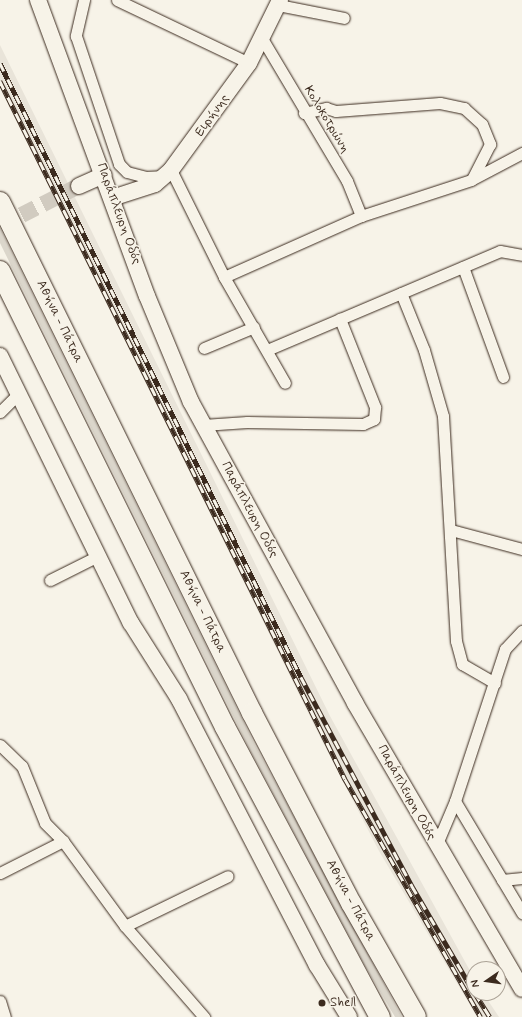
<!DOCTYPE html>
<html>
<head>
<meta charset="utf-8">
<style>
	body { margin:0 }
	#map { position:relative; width:522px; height:1017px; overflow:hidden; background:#f7f3e8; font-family:Mynerve,sans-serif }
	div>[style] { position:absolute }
	.built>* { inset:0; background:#e9e4d9 }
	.green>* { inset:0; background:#dbd6cb }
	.secondary-tunnel>* { height:16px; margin-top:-8px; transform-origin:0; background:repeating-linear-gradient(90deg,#d1cbc0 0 16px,transparent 0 24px) }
	.roads { filter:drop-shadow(0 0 1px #3b2a1e) drop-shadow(0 0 1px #3b2a1e) }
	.street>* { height:11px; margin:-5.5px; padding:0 5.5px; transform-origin:5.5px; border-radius:5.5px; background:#f7f3e8 }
	.secondary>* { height:16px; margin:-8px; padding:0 8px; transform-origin:8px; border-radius:8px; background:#f7f3e8 }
	.highway>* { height:20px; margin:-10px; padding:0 10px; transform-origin:10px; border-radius:10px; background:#f7f3e8 }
	.rail>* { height:4.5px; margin-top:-2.25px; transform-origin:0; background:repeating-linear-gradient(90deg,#f7f3e8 0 9px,#3b2a1e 0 18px); box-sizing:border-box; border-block:1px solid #3b2a1e }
	.dots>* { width:11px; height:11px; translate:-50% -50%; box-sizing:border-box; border:2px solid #f7f3e8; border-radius:50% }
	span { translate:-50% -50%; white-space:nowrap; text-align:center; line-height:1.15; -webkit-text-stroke:3px #f7f3e8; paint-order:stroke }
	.street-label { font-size:13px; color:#3b2a1e }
	.poi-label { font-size:13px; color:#3b2a1e }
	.left { translate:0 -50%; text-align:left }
	.north { position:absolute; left:466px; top:961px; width:40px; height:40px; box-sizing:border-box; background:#f7f3e8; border:1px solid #aca397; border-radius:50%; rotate:257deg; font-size:11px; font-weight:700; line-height:16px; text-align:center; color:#3b2a1e }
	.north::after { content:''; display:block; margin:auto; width:14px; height:18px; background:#3b2a1e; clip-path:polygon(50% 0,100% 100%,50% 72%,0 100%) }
</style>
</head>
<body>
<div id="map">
	<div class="built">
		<i style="clip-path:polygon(0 45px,330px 716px,474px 978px,474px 993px,483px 993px,499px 1017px,477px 1017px,379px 851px,321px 739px,0 87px)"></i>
	</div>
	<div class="green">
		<i style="clip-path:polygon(0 228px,255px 745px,402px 1017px,395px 1017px,365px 966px,249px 748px,0 243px)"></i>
	</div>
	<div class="secondary-tunnel">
		<i style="left:0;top:226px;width:89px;rotate:-26.9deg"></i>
	</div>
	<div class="roads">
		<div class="street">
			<i style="left:84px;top:0;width:37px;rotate:103deg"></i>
			<i style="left:76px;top:36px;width:135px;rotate:71.4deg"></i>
			<i style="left:119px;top:164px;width:11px;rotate:45deg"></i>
			<i style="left:127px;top:172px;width:20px;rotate:15deg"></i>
			<i style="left:146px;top:177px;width:19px;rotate:-3deg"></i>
			<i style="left:117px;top:0;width:146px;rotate:25.5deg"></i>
			<i style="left:278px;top:5px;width:67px;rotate:11.1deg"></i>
			<i style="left:263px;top:40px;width:164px;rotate:59.2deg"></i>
			<i style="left:347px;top:181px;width:38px;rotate:68deg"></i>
			<i style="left:304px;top:113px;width:23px;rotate:-13deg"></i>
			<i style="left:326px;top:108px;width:10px;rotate:17deg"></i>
			<i style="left:336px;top:111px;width:104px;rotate:-4.4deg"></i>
			<i style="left:440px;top:103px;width:25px;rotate:12deg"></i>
			<i style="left:464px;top:108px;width:24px;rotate:42deg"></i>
			<i style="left:482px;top:124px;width:22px;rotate:68deg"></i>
			<i style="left:490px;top:144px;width:38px;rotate:117deg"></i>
			<i style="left:171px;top:170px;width:119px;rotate:63.6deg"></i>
			<i style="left:224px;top:277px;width:122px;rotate:60.1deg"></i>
			<i style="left:463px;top:267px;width:117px;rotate:70deg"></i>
			<i style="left:224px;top:277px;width:150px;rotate:-24deg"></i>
			<i style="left:361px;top:216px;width:116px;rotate:-18.1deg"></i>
			<i style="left:471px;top:180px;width:58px;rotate:-27.9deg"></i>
			<i style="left:401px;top:293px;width:61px;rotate:68deg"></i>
			<i style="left:424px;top:350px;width:69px;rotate:73.9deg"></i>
			<i style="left:443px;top:416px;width:225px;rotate:86.7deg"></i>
			<i style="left:456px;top:641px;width:24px;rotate:75deg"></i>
			<i style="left:462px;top:664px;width:38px;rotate:30deg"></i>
			<i style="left:204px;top:348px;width:54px;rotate:-22.8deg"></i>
			<i style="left:267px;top:350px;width:253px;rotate:-23deg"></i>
			<i style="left:500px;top:251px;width:22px;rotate:10deg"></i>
			<i style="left:0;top:412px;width:25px;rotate:-45deg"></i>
			<i style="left:203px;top:425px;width:44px;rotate:-3.9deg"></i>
			<i style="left:247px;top:422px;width:116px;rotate:1deg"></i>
			<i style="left:363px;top:424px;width:12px;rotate:-24deg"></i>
			<i style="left:374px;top:419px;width:12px;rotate:-85deg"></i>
			<i style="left:375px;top:407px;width:95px;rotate:-111.7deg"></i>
			<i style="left:451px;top:530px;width:73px;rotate:15deg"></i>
			<i style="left:50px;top:580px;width:54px;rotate:-26.6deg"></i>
			<i style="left:0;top:745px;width:30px;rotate:44deg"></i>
			<i style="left:22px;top:766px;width:61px;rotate:68deg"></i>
			<i style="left:45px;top:823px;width:25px;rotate:45deg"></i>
			<i style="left:63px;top:841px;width:105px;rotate:53.9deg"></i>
			<i style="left:125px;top:926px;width:121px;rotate:49deg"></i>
			<i style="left:455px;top:801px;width:131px;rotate:59.1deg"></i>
			<i style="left:436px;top:846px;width:49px;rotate:-67.1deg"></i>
			<i style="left:455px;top:801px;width:160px;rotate:-71.8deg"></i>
			<i style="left:505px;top:649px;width:25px;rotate:-47deg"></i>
			<i style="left:0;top:873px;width:71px;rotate:-26.9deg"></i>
			<i style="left:502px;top:880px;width:20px;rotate:-6deg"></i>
			<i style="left:125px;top:926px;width:114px;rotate:-25.9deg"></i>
			<i style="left:0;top:1001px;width:17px;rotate:73deg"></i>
		</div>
		<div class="secondary">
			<i style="left:38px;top:0;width:315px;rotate:69.8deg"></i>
			<i style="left:147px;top:296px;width:115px;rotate:67.5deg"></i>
			<i style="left:191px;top:402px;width:343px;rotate:61.4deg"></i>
			<i style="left:355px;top:703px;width:331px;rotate:59.7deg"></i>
			<i style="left:79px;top:186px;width:27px;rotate:-24deg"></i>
			<i style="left:112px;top:198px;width:45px;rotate:-18deg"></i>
			<i style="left:155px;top:184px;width:21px;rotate:-41deg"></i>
			<i style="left:171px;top:170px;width:132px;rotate:-53.9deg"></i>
			<i style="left:249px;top:63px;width:70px;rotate:-63.8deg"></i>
			<i style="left:0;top:356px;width:297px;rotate:63.9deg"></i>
			<i style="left:131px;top:623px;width:90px;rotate:57.7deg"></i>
			<i style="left:179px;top:699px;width:300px;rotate:62.6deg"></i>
			<i style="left:317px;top:965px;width:61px;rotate:58.4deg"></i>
		</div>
		<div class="highway">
			<i style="left:0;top:202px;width:570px;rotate:63.75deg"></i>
			<i style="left:252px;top:713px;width:214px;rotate:62.5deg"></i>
			<i style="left:351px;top:903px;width:131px;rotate:60.3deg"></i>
			<i style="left:0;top:271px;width:508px;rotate:63.74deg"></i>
			<i style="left:225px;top:727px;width:329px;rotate:61.9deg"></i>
		</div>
	</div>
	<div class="rail">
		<i style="left:0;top:63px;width:684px;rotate:63.88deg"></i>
		<i style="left:301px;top:677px;width:237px;rotate:62deg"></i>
		<i style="left:412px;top:886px;width:123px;rotate:59.7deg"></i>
		<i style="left:0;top:81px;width:779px;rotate:63.7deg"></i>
		<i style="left:345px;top:779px;width:274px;rotate:60.3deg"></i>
		<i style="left:475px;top:993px;width:28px;rotate:58deg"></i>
	</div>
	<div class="dots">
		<i style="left:322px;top:1003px;background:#3b2a1e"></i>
	</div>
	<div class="street-label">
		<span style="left:213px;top:116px;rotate:-54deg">Ειρήνης</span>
		<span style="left:326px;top:120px;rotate:59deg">Κολοκοτρώνη</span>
		<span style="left:118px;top:214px;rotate:70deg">Παράπλευρη Οδός</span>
		<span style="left:59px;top:322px;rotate:64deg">Αθήνα - Πάτρα</span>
		<span style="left:249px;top:510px;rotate:62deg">Παράπλευρη Οδός</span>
		<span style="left:202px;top:612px;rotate:64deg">Αθήνα - Πάτρα</span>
		<span style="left:406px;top:793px;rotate:61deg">Παράπλευρη Οδός</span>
		<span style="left:350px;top:901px;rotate:62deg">Αθήνα - Πάτρα</span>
	</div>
	<div class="poi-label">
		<span class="left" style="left:330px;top:1003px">Shell</span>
	</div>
	<div class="north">N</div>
</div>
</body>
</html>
